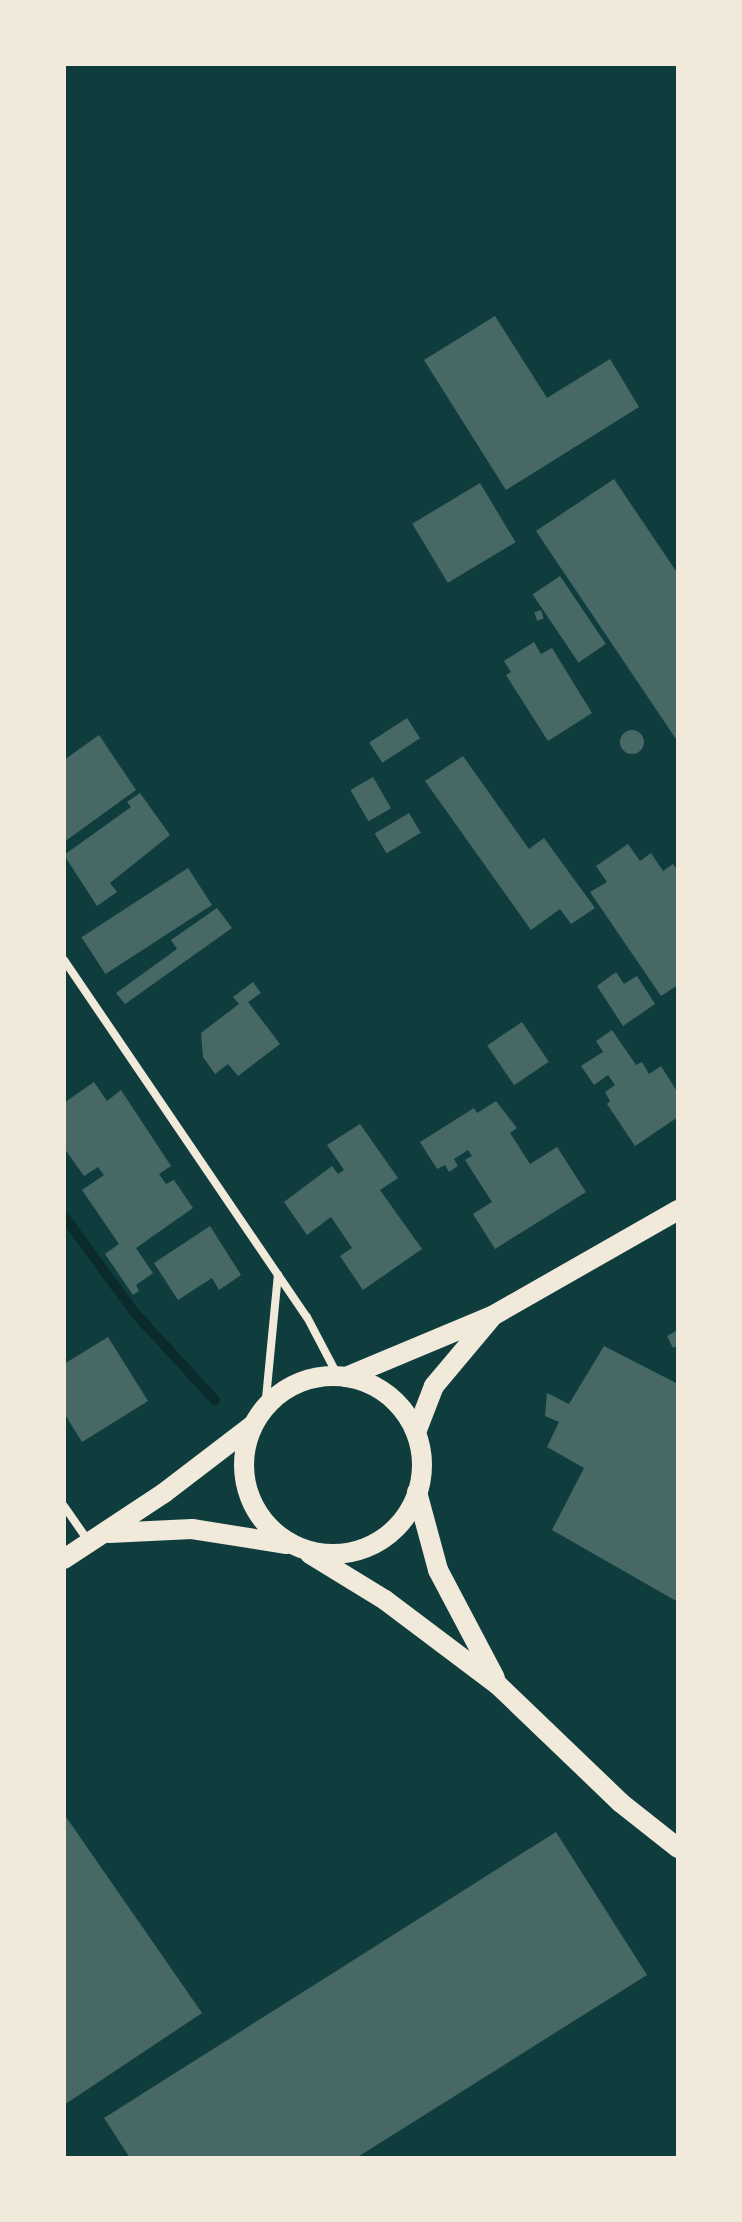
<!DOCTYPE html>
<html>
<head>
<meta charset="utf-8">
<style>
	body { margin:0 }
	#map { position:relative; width:742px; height:2222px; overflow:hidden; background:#0f3d3e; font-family:"Fira Sans",sans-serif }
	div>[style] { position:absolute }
	.stream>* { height:10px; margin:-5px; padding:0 5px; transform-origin:5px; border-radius:5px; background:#0a2a2b }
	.building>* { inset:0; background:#486865; transform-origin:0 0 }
	.round { border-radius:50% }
	.minor>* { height:8px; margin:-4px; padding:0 4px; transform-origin:4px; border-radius:4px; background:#f1e9da }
	.primary>* { height:20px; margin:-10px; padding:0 10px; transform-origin:10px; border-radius:10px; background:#f1e9da }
	.primary>.ring { margin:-10px; padding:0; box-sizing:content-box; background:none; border:20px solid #f1e9da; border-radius:50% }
	span { translate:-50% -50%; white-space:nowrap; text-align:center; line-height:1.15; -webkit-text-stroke:7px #f1e9da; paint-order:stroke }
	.frame { position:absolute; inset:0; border:66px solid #f1e9da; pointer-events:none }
</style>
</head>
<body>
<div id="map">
	<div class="stream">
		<i style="left:64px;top:1216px;width:119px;rotate:53.9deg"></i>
		<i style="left:134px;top:1312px;width:120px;rotate:47.4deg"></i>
	</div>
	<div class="building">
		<i style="clip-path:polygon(495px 316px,547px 398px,610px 359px,639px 407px,506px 490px,424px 360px)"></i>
		<i style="clip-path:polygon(614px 479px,678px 574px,678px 742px,536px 531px)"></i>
		<i style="left:480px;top:483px;width:69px;height:79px;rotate:59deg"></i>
		<i style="left:560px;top:576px;width:82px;height:33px;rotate:56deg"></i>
		<i style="left:541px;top:610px;width:9px;height:7px;rotate:72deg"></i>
		<i style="clip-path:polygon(534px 642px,541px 654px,552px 648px,592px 713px,548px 741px,506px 675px,511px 672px,504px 661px)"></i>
		<i style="left:407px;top:718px;width:24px;height:45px;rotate:57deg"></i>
		<i class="round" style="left:620px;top:730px;width:24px;height:24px"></i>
		<i style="clip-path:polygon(99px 735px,136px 790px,64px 842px,64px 760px)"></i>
		<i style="clip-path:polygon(463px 756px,529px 849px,544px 838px,595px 908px,571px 924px,560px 909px,531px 930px,425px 781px)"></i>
		<i style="left:373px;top:777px;width:36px;height:26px;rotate:60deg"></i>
		<i style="clip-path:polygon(140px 793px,170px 835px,110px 883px,117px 892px,97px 906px,64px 855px,131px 807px,127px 802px)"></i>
		<i style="left:409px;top:813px;width:23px;height:40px;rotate:59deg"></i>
		<i style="clip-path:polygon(628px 844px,640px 861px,651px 853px,663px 871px,673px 864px,678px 871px,678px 985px,661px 996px,590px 892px,607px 882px,596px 866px)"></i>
		<i style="left:188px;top:868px;width:44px;height:127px;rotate:57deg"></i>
		<i style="clip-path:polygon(217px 908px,232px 928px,125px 1004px,116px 993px,177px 949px,171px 940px)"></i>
		<i style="clip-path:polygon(616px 972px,624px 984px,637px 976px,655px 1004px,623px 1026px,597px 986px)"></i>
		<i style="clip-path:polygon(253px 982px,261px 993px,248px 1002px,280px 1044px,238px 1076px,228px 1064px,215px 1074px,203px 1057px,201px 1033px,239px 1004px,233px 997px)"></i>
		<i style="left:522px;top:1022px;width:48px;height:42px;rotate:56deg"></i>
		<i style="clip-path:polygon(612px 1030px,636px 1065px,642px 1062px,649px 1074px,661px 1066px,678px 1093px,678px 1117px,635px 1146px,607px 1104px,610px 1101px,605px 1092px,615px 1085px,608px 1075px,594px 1085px,581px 1066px,603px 1052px,596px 1041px)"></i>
		<i style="clip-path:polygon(94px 1082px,107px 1101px,121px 1090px,171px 1166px,159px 1174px,166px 1184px,174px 1180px,193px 1208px,136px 1248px,153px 1273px,136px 1285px,139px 1291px,133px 1295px,105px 1254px,119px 1244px,82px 1190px,104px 1175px,98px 1167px,84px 1176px,64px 1148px,64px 1103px)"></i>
		<i style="clip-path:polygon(496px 1101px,517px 1128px,510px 1133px,530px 1164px,557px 1147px,586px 1192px,495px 1249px,473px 1214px,492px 1202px,465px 1160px,472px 1156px,468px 1150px,454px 1159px,458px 1166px,449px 1172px,445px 1165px,437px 1169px,420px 1142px,474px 1108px,477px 1113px)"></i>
		<i style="clip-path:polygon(360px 1124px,398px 1178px,380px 1190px,422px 1249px,363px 1290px,340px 1256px,352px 1248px,331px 1217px,307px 1235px,284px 1202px,332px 1166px,338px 1174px,344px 1170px,327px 1145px)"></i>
		<i style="clip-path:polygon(210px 1226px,241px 1275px,219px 1290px,212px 1278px,178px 1300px,154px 1263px)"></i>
		<i style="clip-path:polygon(678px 1330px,678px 1345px,673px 1348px,667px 1336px)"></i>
		<i style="clip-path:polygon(108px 1337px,148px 1401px,82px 1442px,64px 1413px,64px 1364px)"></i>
		<i style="clip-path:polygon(604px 1346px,678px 1384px,678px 1602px,552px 1530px,584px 1468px,547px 1447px,559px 1422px,545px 1416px,547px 1393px,569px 1404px)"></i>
		<i style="clip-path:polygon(64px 1814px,202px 2013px,64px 2105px)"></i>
		<i style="clip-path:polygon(556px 1832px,647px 1975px,356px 2158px,130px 2158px,104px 2118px)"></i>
	</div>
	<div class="minor">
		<i style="left:64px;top:960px;width:432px;rotate:55.8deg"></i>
		<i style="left:307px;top:1317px;width:67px;rotate:62.3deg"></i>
		<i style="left:265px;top:1409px;width:135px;rotate:-84.5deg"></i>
		<i style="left:64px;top:1506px;width:44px;rotate:55.2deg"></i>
	</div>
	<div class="primary">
		<i class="ring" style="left:244px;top:1376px;width:158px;height:158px"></i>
		<i style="left:346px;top:1377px;width:160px;rotate:-22.7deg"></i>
		<i style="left:494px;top:1315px;width:212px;rotate:-29.7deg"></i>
		<i style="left:417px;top:1430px;width:47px;rotate:-68.9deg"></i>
		<i style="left:434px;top:1386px;width:89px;rotate:-50deg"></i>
		<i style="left:417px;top:1492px;width:81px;rotate:74.9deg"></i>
		<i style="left:438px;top:1570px;width:122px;rotate:62.2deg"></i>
		<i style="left:109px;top:1533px;width:83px;rotate:-2.8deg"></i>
		<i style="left:192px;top:1529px;width:96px;rotate:9deg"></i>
		<i style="left:310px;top:1554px;width:88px;rotate:31.5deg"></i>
		<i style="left:385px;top:1600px;width:141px;rotate:37deg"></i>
		<i style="left:498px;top:1685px;width:170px;rotate:43.8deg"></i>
		<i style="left:621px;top:1803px;width:73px;rotate:38.3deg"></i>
		<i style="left:64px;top:1559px;width:120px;rotate:-33.4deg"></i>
		<i style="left:164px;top:1493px;width:112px;rotate:-37.4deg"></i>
	</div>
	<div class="frame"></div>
</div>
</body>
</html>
